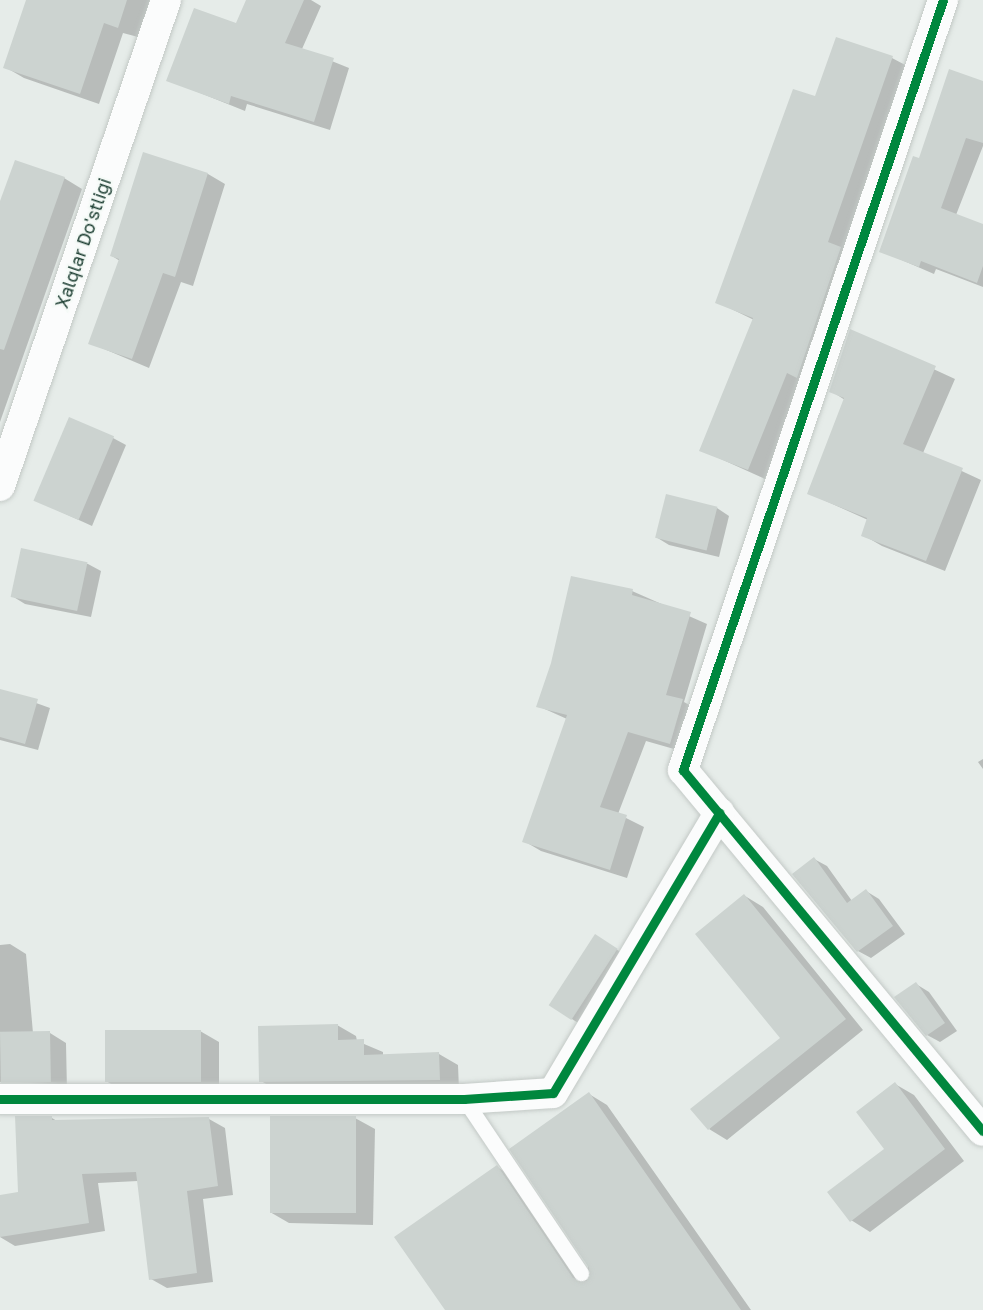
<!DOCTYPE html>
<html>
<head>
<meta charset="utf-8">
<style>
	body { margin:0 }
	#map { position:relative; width:983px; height:1310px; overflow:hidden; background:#e6ece9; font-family:"Golos Text",sans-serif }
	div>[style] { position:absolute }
	.shadow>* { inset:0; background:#0003 }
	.building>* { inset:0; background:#ccd3d0; transform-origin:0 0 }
	.roads { filter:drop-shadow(0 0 2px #c3c9c6) drop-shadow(0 0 2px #c3c9c6) }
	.service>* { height:15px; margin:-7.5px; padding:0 7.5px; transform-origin:7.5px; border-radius:7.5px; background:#fbfcfc }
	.minor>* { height:30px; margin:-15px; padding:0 15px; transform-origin:15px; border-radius:15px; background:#fbfcfc }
	.cycleway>* { height:9px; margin:-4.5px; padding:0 4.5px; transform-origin:4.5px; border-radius:4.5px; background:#00873e }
	span { translate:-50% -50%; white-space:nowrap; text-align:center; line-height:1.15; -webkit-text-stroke:4.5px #f5faf7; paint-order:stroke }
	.street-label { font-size:18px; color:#214236 }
</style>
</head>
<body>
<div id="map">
	<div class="shadow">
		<i style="clip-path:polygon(29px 0,150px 0,138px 37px,123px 33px,99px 104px,24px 78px,5px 67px)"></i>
		<i style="clip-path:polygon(248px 0,311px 0,321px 6px,302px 49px,349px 68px,330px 130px,247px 104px,245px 111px,168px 80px,237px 25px)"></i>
		<i style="clip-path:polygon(892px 58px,909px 67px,804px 382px,765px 479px,701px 450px,754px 320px,717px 302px,816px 98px)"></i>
		<i style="clip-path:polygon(983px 82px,983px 146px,956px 215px,983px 225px,983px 287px,936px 269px,934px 274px,881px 251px,920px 160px)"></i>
		<i style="clip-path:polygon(144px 154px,208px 174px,225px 184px,193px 286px,181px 282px,149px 368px,90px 343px,120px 261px,112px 256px)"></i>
		<i style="clip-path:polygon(64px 178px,82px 189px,0 422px,0 206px)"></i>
		<i style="clip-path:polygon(851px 331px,955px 379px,923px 453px,981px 480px,945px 571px,882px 546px,863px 535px,868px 520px,808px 493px,845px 400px,831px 391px)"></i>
		<i style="clip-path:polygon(113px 438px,126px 445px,92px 526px,35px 500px)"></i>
		<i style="clip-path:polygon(717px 508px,729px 516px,719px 557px,669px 545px,656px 537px)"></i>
		<i style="clip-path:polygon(22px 550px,88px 564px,101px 571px,91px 617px,25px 604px,12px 596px)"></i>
		<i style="clip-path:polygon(632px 591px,707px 624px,684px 702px,700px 711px,688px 753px,646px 741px,618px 814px,644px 827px,627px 878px,541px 851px,524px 841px,567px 719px,538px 706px)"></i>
		<i style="clip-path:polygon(0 690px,50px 708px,38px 750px,0 740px)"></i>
		<i style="clip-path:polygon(983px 759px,983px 769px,978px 762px)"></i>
		<i style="clip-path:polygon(814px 859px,827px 866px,852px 901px,866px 891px,879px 899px,905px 934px,871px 958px,858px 951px)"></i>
		<i style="clip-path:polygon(745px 896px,763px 907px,863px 1030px,727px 1140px,709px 1129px,782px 1038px)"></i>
		<i style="clip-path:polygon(10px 944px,26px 954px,33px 1033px,50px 1033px,66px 1043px,67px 1091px,0 1085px,59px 1083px,0 1082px,0 945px)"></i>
		<i style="clip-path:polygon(608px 944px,630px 958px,586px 1028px,550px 1005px)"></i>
		<i style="clip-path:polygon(916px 984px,929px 992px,957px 1031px,940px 1042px,927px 1035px)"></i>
		<i style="clip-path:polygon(337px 1025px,356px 1036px,357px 1041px,383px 1052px,383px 1056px,439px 1054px,458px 1065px,459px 1090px,280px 1092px,261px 1081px)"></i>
		<i style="clip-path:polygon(200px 1031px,219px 1042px,219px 1092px,125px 1092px,106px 1081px)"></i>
		<i style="clip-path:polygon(895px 1084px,914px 1095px,964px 1161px,870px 1232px,851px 1220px,886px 1150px)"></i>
		<i style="clip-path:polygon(589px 1094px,607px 1105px,751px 1310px,447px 1310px,497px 1167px,515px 1178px,588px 1282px)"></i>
		<i style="clip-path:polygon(52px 1118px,57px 1121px,209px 1119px,225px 1128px,233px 1195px,203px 1199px,213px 1282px,167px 1288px,151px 1279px,138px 1181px,98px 1183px,105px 1231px,15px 1246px,0 1237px,0 1196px,20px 1193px)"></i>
		<i style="clip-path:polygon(355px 1118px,375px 1129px,373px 1225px,289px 1223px,270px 1212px)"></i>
	</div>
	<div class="building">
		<i style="clip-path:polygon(26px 0,127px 0,118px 28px,104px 23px,80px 94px,3px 68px)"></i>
		<i style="clip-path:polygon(246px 0,304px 0,285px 43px,334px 58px,314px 122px,231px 96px,229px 104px,166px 81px,194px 8px,236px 23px)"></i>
		<i style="clip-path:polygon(836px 37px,893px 56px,828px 242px,841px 247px,797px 378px,787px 373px,748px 470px,699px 451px,753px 318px,715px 303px,793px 89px,815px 96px)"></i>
		<i style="clip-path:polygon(949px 69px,983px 81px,983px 143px,966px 138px,941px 208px,983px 224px,983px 266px,977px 283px,921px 261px,919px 267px,879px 252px,913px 156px,919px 158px)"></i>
		<i style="clip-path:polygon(143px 152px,208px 173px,175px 277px,163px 273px,132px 359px,88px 344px,119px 259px,110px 256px)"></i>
		<i style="clip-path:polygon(15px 160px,65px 177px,4px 350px,0 349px,0 201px)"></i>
		<i style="clip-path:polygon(850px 329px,936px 366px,903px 444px,963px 468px,926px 561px,861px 536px,867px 518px,807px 494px,844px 398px,829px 392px)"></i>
		<i style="left:69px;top:417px;width:49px;height:91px;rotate:23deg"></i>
		<i style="left:666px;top:494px;width:53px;height:45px;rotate:14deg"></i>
		<i style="left:21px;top:548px;width:68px;height:50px;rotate:12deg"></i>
		<i style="clip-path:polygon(571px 576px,633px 589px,632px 595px,691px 612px,666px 695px,683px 699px,670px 744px,628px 732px,600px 807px,627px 815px,610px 870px,522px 842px,567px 715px,536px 707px,551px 663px)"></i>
		<i style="clip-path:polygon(0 689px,38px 699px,25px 744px,0 737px)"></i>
		<i style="clip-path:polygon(814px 857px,847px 903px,866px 889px,893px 926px,857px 952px,792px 874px)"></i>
		<i style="clip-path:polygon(744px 894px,846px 1019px,708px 1130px,690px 1109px,780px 1038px,695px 934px)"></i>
		<i style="left:595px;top:934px;width:27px;height:85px;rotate:33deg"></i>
		<i style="clip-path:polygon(916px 982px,945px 1023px,926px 1036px,894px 997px)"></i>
		<i style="clip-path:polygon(338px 1024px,338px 1040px,364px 1039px,364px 1055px,439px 1052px,440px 1080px,259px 1082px,258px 1026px)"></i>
		<i style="left:105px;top:1030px;width:96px;height:52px"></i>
		<i style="left:50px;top:1031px;width:51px;height:50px;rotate:89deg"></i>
		<i style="clip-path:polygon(895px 1082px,945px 1149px,850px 1222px,827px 1192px,884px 1149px,856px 1112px)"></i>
		<i style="clip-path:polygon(589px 1092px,741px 1310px,445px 1310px,394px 1237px,497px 1165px,573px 1278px,587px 1281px,589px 1268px,509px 1149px)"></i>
		<i style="clip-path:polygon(15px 1116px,52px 1116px,52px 1120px,209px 1117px,218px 1186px,187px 1191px,197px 1273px,149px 1280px,136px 1172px,82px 1174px,89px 1223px,0 1237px,0 1195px,18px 1192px)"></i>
		<i style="left:270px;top:1116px;width:86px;height:97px"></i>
	</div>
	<div class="roads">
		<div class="service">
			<i style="left:464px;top:1099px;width:210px;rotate:56.1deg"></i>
		</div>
		<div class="minor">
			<i style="left:943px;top:0;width:813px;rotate:108.66deg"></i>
			<i style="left:683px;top:770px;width:469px;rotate:50.3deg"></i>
			<i style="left:0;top:486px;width:514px;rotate:-71.14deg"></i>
			<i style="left:0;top:1099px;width:464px"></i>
			<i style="left:464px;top:1099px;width:89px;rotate:-3.9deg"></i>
			<i style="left:553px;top:1093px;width:326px;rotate:-59.3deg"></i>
		</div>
	</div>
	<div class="cycleway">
		<i style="left:943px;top:0;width:813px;rotate:108.66deg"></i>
		<i style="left:683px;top:770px;width:469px;rotate:50.3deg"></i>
		<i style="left:0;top:1099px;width:464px"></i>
		<i style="left:464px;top:1099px;width:89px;rotate:-3.9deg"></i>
		<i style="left:553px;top:1093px;width:326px;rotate:-59.3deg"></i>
	</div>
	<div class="street-label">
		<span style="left:83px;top:243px;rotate:-71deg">Xalqlar Do'stligi</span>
	</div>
</div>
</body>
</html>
